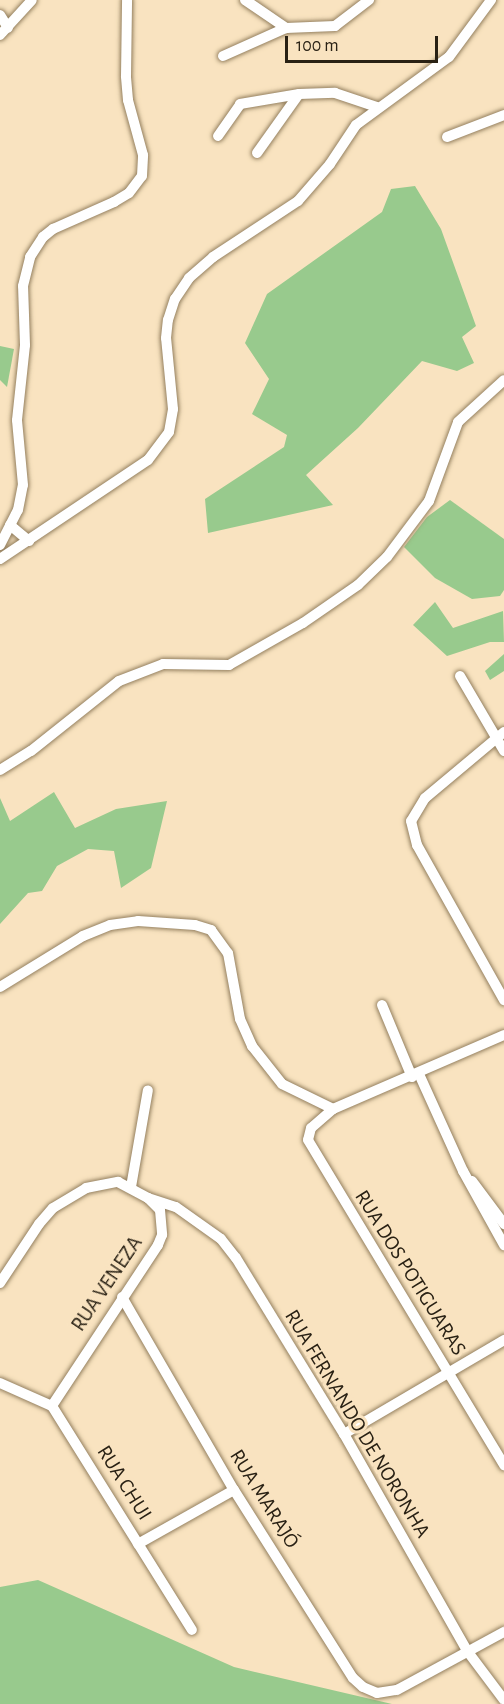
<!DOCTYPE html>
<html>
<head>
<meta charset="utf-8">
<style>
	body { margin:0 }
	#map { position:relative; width:504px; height:1704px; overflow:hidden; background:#f9e3c0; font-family:"Alegreya Sans",sans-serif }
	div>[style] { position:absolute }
	.green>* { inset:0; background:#98ca8d }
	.roads { filter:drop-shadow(0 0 2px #94805f) drop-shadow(0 0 2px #94805f) }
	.minor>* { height:10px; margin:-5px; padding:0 5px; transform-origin:5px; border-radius:5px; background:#fff }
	span { translate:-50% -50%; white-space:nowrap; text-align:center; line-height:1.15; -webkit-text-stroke:6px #f9e3c0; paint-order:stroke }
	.street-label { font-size:21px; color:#292114 }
	.scale { position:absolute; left:285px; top:36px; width:153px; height:27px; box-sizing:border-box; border:3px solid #292114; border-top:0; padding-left:8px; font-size:18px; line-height:21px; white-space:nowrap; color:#292114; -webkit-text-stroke:4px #f9e3c0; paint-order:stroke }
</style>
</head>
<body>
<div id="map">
	<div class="green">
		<i style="clip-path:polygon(415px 186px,441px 229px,476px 326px,462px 337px,474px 363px,457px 371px,422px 361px,358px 428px,306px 475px,333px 505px,208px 533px,205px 499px,284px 447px,287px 435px,252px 414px,269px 379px,245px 343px,267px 294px,382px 212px,391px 189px)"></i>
		<i style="clip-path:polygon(0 346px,14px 349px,7px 387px,0 380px)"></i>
		<i style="clip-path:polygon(450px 500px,504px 539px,504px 590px,500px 596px,472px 599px,435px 578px,404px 547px,427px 517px)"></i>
		<i style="clip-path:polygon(435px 602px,453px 628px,503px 611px,504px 642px,490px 642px,447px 656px,413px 625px)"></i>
		<i style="clip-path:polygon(504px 654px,504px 671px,490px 680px,485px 671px)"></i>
		<i style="clip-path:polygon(54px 792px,75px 828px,116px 809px,167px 801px,151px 868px,121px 888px,114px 851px,88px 849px,57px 866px,42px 891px,28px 893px,0 924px,0 798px,10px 821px)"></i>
		<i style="clip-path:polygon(38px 1580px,234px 1667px,392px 1704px,0 1704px,0 1587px)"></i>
	</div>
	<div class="roads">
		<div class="minor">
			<i style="left:245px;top:0;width:50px;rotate:34.3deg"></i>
			<i style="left:0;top:15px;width:15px;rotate:58deg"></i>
			<i style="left:0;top:35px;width:47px;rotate:-47.6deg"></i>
			<i style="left:223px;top:56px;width:69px;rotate:-24deg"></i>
			<i style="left:286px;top:28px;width:49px;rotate:-2.3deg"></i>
			<i style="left:335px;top:26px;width:43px;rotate:-37.4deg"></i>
			<i style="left:218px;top:136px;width:39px;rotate:-55deg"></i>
			<i style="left:240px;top:104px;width:60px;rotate:-9.6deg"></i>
			<i style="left:299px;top:94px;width:36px;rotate:-2deg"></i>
			<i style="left:335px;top:93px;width:44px;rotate:18.4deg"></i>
			<i style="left:447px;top:137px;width:61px;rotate:-21.1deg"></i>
			<i style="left:257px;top:153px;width:72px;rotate:-54.6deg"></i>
			<i style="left:10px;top:525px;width:25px;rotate:40deg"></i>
			<i style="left:0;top:545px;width:39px;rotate:-63deg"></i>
			<i style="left:18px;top:510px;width:25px;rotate:-79deg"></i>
			<i style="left:23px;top:485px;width:65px;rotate:-95.3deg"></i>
			<i style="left:17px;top:420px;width:75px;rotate:-83.9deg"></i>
			<i style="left:25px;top:345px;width:59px;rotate:-91.9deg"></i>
			<i style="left:23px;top:286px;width:30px;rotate:-76deg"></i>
			<i style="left:30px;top:257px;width:24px;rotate:-57deg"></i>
			<i style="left:43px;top:237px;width:13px;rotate:-39deg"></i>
			<i style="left:53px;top:229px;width:67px;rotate:-23.9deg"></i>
			<i style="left:114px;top:202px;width:17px;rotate:-31deg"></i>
			<i style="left:129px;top:193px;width:21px;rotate:-53deg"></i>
			<i style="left:142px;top:176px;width:21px;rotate:-87deg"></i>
			<i style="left:143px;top:155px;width:57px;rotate:-105.3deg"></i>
			<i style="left:128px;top:100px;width:24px;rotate:-95deg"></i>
			<i style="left:126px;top:76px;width:76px;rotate:-89.2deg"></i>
			<i style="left:0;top:559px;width:178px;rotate:-33.8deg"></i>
			<i style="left:148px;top:460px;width:35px;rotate:-53deg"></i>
			<i style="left:169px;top:432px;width:23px;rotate:-80deg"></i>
			<i style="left:173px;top:409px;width:71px;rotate:-95.6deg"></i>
			<i style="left:166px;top:338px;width:18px;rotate:-84deg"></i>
			<i style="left:168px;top:320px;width:22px;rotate:-72deg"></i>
			<i style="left:175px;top:299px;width:25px;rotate:-56deg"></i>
			<i style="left:189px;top:278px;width:32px;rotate:-41deg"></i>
			<i style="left:213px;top:257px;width:102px;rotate:-33.4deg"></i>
			<i style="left:298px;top:201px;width:49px;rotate:-49.1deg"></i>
			<i style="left:330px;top:164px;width:47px;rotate:-56.3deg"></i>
			<i style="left:356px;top:125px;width:115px;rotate:-36.2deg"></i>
			<i style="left:449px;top:57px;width:71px;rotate:-53.6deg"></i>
			<i style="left:460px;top:676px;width:87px;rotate:59.6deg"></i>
			<i style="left:504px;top:732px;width:103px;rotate:140.1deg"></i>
			<i style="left:425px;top:798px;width:27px;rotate:121deg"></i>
			<i style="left:411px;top:821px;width:25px;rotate:76deg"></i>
			<i style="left:417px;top:845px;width:178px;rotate:60.7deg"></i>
			<i style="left:0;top:770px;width:36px;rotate:-32deg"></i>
			<i style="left:31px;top:751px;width:112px;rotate:-38.5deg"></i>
			<i style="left:119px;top:681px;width:47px;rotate:-21.1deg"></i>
			<i style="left:163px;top:664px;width:66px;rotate:0.9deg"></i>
			<i style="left:229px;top:665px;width:85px;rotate:-29.6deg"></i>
			<i style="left:303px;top:623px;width:67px;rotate:-34.6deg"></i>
			<i style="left:358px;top:585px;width:40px;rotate:-44deg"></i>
			<i style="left:387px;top:557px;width:70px;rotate:-53.1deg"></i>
			<i style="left:429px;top:501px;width:84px;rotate:-69.8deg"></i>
			<i style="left:458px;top:422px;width:62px;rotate:-42.4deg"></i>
			<i style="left:0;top:987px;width:97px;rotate:-31.6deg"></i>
			<i style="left:83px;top:936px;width:29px;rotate:-22deg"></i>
			<i style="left:110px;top:925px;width:28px;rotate:-8deg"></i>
			<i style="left:138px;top:921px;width:57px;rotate:4deg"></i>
			<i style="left:195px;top:925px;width:17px;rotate:17deg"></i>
			<i style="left:211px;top:930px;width:29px;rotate:54deg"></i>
			<i style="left:228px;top:953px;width:67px;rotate:79.7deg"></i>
			<i style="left:240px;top:1019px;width:30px;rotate:66deg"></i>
			<i style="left:252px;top:1046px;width:48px;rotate:51.7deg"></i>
			<i style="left:282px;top:1084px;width:57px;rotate:26.1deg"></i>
			<i style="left:382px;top:1005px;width:78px;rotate:67.4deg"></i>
			<i style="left:504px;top:1035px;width:186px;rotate:156.6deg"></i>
			<i style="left:333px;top:1109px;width:29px;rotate:139deg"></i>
			<i style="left:311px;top:1128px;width:12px;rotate:104deg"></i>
			<i style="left:308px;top:1140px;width:380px;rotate:58.9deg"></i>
			<i style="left:419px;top:1074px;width:107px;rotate:65.6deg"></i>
			<i style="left:463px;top:1171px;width:85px;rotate:61deg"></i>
			<i style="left:472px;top:1181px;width:54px;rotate:53.3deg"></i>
			<i style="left:131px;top:1187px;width:98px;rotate:-80.1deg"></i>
			<i style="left:148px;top:1198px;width:29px;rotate:18deg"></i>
			<i style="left:176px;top:1207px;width:55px;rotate:35.4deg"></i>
			<i style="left:221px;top:1239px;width:24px;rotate:52deg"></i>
			<i style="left:236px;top:1258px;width:206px;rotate:58.5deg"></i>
			<i style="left:344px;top:1434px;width:251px;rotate:60.4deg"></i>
			<i style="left:468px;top:1652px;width:60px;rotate:53.1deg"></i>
			<i style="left:0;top:1283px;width:71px;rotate:-56.5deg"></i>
			<i style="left:39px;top:1224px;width:21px;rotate:-49deg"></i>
			<i style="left:53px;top:1208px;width:39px;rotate:-31deg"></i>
			<i style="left:86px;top:1188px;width:33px;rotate:-11deg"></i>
			<i style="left:118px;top:1182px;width:34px;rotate:28deg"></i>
			<i style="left:148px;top:1198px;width:17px;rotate:45deg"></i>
			<i style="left:160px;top:1210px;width:25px;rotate:85deg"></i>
			<i style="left:162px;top:1235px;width:11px;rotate:112deg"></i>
			<i style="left:158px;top:1245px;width:193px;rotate:123.4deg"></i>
			<i style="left:122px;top:1297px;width:223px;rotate:59.9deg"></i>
			<i style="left:234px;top:1490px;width:222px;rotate:57.7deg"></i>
			<i style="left:353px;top:1678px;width:13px;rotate:42deg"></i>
			<i style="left:363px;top:1687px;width:15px;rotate:23deg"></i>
			<i style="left:377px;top:1693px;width:20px;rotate:-9deg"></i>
			<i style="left:397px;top:1690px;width:122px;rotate:-28.5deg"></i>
			<i style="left:0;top:1383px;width:57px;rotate:23.9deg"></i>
			<i style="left:52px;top:1406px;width:264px;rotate:58deg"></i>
			<i style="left:344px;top:1434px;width:186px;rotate:-30.4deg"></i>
			<i style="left:138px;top:1544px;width:110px;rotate:-29.4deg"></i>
		</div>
	</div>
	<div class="street-label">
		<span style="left:410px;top:1273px;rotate:58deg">RUA DOS POTIGUARAS</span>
		<span style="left:107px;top:1284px;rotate:-56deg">RUA VENEZA</span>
		<span style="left:357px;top:1424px;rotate:59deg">RUA FERNANDO DE NORONHA</span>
		<span style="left:124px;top:1483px;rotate:58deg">RUA CHUI</span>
		<span style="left:264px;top:1499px;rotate:58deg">RUA MARAJÓ</span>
	</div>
	<div class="scale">100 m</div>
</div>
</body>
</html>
